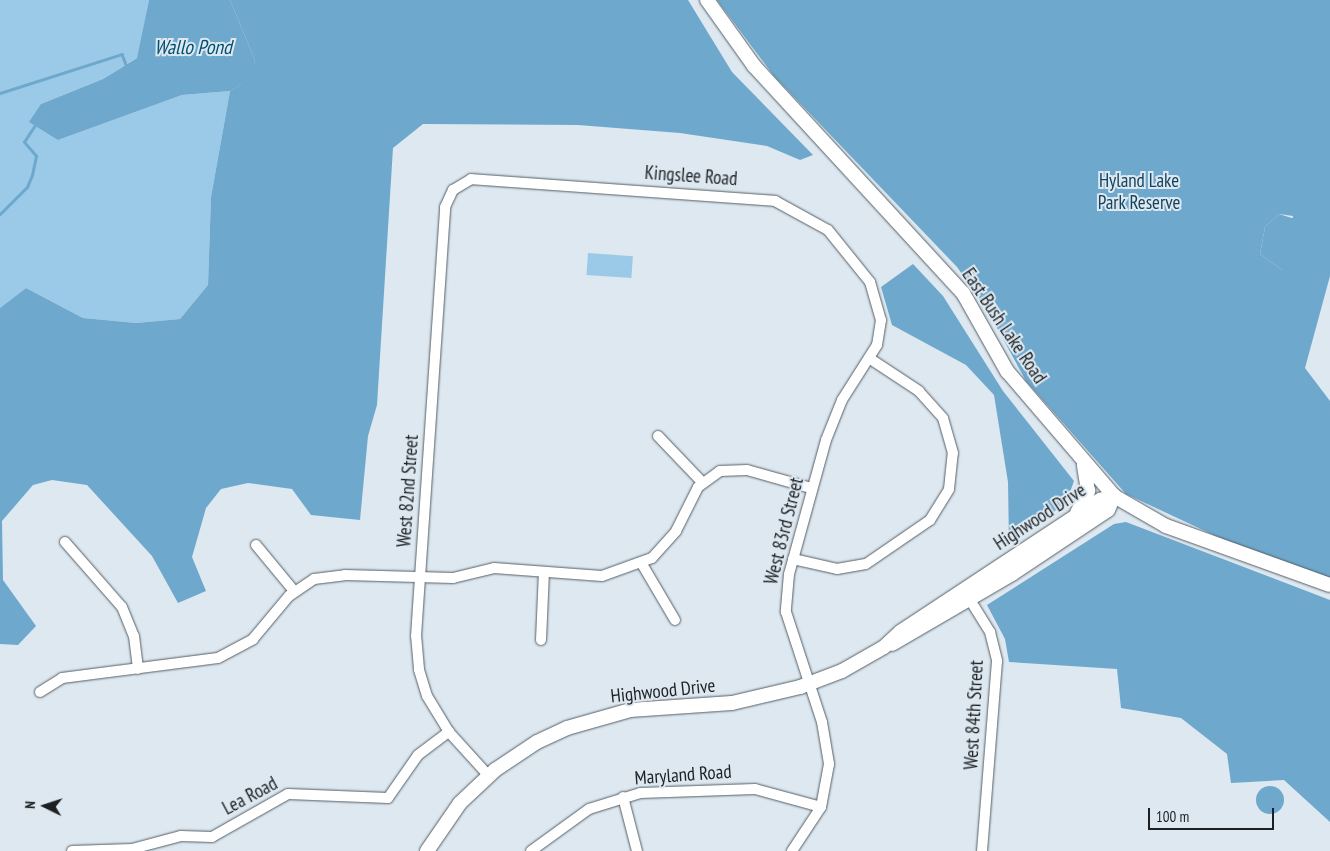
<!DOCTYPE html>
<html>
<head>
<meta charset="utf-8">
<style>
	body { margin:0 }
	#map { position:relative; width:1330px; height:851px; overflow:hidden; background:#dde8f0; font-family:"PT Sans Narrow",sans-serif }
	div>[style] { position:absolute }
	.green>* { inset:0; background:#9bcae8; transform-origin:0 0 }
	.forest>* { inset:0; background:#6ea9cd }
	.water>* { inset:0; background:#6ea8cd }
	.round { border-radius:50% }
	.stream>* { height:2.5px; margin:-1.25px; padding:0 1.25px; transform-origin:1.25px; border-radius:1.25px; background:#6ea8cd }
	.roads { filter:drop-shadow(0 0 1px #555e65) drop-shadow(0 0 1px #555e65) }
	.street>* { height:10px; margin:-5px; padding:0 5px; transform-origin:5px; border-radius:5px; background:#fff }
	.secondary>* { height:14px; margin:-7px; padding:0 7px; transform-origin:7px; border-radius:7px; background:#fff }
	span { translate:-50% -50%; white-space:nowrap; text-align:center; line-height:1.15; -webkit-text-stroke:4px #dde8f0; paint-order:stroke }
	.street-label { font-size:19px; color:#1c2023 }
	.park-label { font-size:19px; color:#14435d }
	.water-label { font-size:20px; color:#005073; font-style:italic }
	.north { position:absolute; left:20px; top:781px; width:50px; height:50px; -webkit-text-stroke:4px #dde8f0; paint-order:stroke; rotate:274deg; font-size:14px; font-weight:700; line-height:20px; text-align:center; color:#1c2023 }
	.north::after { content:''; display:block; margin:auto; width:18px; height:22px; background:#1c2023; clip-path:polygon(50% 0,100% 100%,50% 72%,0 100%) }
	.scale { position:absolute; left:1148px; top:808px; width:126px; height:22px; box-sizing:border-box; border:2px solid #1c2023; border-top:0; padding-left:6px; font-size:15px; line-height:18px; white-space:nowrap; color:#1c2023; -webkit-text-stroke:4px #dde8f0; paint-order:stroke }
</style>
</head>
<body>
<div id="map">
	<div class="green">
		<i style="clip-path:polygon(0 0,149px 0,138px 57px,103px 79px,41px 104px,58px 140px,182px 95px,230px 91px,211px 197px,208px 285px,180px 319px,136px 323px,83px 318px,26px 288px,0 308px)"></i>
		<i style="left:588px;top:253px;width:45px;height:22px;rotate:4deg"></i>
	</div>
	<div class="forest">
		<i style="clip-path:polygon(230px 0,688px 0,732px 72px,813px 155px,800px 160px,767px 146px,680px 133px,578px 125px,423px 124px,393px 148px,377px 405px,368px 436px,360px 520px,311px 515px,292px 489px,248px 483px,221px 489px,206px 508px,192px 557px,206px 591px,178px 603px,152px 556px,87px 485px,52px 480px,33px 485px,2px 521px,3px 580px,36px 626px,18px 645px,0 644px,0 308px,26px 288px,83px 318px,136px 323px,180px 319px,208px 285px,211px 197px,230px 91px,250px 79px,255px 60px)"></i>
		<i style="clip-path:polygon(evenodd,717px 0,1330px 0,1330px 276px,1305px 368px,1330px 401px,1330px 579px,1235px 545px,1126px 494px,1026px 381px,985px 306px,957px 267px,774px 76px,717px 0,1279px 214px,1293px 216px,1282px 270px,1260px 254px,1265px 227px,1279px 214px)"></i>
		<i style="clip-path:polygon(913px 264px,943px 296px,1003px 391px,1074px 481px,1066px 503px,1009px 544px,1008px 482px,994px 395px,966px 365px,892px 325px,881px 287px)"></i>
		<i style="clip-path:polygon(1126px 522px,1330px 600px,1330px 822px,1284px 780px,1231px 783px,1227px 754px,1181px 718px,1121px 708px,1117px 669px,1009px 662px,1005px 639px,987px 605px,1114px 524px)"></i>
	</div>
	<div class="water">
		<i style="clip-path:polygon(149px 0,230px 0,255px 60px,251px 79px,230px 91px,182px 95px,58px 140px,29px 122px,41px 104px,103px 79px,137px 58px)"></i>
		<i style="clip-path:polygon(1279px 214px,1298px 220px,1302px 240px,1299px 255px,1282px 270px,1260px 254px,1265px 227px)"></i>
		<i class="round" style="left:1256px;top:786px;width:28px;height:28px"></i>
	</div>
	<div class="stream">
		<i style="left:0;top:93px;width:128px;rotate:-17.7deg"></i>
		<i style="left:122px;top:54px;width:14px;rotate:69deg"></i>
		<i style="left:0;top:214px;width:38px;rotate:-45deg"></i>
		<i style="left:27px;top:187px;width:13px;rotate:-67deg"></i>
		<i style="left:32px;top:175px;width:19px;rotate:-78deg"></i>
		<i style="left:36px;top:156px;width:18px;rotate:-131deg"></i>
		<i style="left:24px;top:142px;width:20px;rotate:-57deg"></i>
	</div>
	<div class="roads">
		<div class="street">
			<i style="left:658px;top:436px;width:64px;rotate:46.3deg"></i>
			<i style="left:65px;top:542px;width:86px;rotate:48.8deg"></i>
			<i style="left:122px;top:607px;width:31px;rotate:68deg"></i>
			<i style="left:134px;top:636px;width:33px;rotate:83deg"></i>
			<i style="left:256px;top:545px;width:60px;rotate:50.4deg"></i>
			<i style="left:793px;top:559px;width:45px;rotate:12.8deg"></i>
			<i style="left:837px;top:569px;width:29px;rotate:-10deg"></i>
			<i style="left:866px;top:564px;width:78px;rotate:-34.5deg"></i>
			<i style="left:930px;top:520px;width:36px;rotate:-58deg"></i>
			<i style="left:949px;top:489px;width:36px;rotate:-84deg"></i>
			<i style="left:953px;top:453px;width:36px;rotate:-106deg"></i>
			<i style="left:943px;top:418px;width:36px;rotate:-132deg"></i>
			<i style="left:919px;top:391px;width:60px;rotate:-146.6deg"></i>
			<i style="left:642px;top:564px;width:65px;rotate:59.5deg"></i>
			<i style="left:967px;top:595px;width:44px;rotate:58.1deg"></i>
			<i style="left:990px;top:632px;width:30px;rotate:76deg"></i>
			<i style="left:997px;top:661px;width:191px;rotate:94.5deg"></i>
			<i style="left:541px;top:640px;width:68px;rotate:-87.5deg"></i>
			<i style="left:40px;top:692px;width:26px;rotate:-32deg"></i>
			<i style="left:62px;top:678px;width:157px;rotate:-7.3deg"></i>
			<i style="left:218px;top:658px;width:40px;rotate:-28deg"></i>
			<i style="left:253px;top:639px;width:56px;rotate:-50.1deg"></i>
			<i style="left:289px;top:596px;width:30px;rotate:-34deg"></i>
			<i style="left:314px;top:579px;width:31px;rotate:-7deg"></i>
			<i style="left:345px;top:575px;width:108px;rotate:1.6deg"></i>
			<i style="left:453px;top:578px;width:42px;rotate:-13.7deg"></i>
			<i style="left:494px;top:568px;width:108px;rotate:4.2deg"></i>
			<i style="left:602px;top:576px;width:53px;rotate:-19.8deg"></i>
			<i style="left:652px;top:558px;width:36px;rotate:-48deg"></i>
			<i style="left:676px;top:531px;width:49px;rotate:-63.4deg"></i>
			<i style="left:698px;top:487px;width:27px;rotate:-36deg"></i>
			<i style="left:720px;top:471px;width:27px;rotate:-2deg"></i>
			<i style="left:747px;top:470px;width:66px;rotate:15.7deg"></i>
			<i style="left:488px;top:775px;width:58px;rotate:-132.2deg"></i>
			<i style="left:449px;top:732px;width:42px;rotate:-121.4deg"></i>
			<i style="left:427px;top:696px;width:28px;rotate:-107deg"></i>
			<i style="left:419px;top:669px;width:33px;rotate:-95deg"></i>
			<i style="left:416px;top:636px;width:430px;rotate:-86.1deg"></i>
			<i style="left:445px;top:207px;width:19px;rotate:-65deg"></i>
			<i style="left:453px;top:190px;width:21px;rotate:-31deg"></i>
			<i style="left:471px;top:179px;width:305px;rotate:4.1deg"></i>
			<i style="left:775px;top:201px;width:60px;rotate:28.7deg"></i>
			<i style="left:828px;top:230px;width:67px;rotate:51.1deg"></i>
			<i style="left:870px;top:282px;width:40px;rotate:74deg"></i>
			<i style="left:881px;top:320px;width:25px;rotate:99deg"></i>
			<i style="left:877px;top:345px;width:65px;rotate:122.5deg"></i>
			<i style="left:842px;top:400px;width:43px;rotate:111.8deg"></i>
			<i style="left:826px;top:440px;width:139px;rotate:105.4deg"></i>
			<i style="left:789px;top:574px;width:38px;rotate:95deg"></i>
			<i style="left:786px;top:612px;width:116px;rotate:71.9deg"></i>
			<i style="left:822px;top:722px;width:43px;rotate:80.5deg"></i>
			<i style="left:829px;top:764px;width:44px;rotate:100.5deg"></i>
			<i style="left:821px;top:807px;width:53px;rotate:123.4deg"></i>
			<i style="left:623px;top:797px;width:56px;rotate:75.5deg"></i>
			<i style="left:72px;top:851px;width:60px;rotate:-1.9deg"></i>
			<i style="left:132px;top:849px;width:51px;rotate:-14.9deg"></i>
			<i style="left:181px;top:836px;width:31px;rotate:2deg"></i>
			<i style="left:212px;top:837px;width:87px;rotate:-29.5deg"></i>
			<i style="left:288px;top:794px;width:100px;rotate:2.3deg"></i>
			<i style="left:388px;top:798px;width:52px;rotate:-55.1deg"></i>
			<i style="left:418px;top:755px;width:39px;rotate:-37deg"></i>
			<i style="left:531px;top:851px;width:72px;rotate:-35.9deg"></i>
			<i style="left:589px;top:809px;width:53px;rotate:-17.4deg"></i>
			<i style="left:640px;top:793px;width:115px;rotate:-2deg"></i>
			<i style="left:755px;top:789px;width:68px;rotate:15.3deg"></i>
		</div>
		<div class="secondary">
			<i style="left:707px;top:0;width:81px;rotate:54.5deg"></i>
			<i style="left:754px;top:66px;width:309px;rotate:47.4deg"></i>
			<i style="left:963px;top:293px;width:90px;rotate:60.6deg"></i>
			<i style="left:1007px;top:371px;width:165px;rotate:49.4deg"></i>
			<i style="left:1114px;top:496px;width:60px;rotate:30deg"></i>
			<i style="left:1166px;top:526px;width:174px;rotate:19.8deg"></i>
			<i style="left:1077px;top:513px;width:25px;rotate:-63deg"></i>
			<i style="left:1088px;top:491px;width:26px;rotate:-99deg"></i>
			<i style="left:892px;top:644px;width:139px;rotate:-30.3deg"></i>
			<i style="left:1012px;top:574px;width:115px;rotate:-33.7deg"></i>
			<i style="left:1108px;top:510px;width:15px;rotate:-67deg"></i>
			<i style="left:427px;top:851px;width:58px;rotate:-55.5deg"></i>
			<i style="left:460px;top:803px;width:48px;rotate:-43.3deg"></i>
			<i style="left:495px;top:770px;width:50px;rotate:-33.7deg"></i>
			<i style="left:537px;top:742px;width:33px;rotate:-25deg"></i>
			<i style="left:567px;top:728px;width:66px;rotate:-15.9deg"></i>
			<i style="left:630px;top:710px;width:102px;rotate:-3.9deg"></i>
			<i style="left:732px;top:703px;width:70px;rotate:-13.2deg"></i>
			<i style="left:800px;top:687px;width:45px;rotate:-20.9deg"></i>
			<i style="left:842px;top:671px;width:48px;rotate:-29.7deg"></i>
			<i style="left:884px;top:647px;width:22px;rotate:-43deg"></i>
			<i style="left:900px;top:632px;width:240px;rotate:-33.4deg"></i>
			<i style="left:1100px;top:500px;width:15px;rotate:-16deg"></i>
		</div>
	</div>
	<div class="street-label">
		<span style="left:691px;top:176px;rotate:4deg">Kingslee Road</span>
		<span style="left:1004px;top:326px;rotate:56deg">East Bush Lake Road</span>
		<span style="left:408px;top:491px;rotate:-86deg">West 82nd Street</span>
		<span style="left:1040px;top:517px;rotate:-33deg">Highwood Drive</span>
		<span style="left:784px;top:531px;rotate:-76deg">West 83rd Street</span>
		<span style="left:663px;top:691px;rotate:-6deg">Highwood Drive</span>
		<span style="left:974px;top:715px;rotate:-87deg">West 84th Street</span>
		<span style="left:683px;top:775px;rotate:-4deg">Maryland Road</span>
		<span style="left:250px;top:796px;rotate:-28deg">Lea Road</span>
	</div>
	<div class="park-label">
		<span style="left:1139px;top:192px">Hyland Lake<br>Park Reserve</span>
	</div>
	<div class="water-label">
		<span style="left:193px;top:47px">Wallo Pond</span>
	</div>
	<div class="north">N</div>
	<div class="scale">100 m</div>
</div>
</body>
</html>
